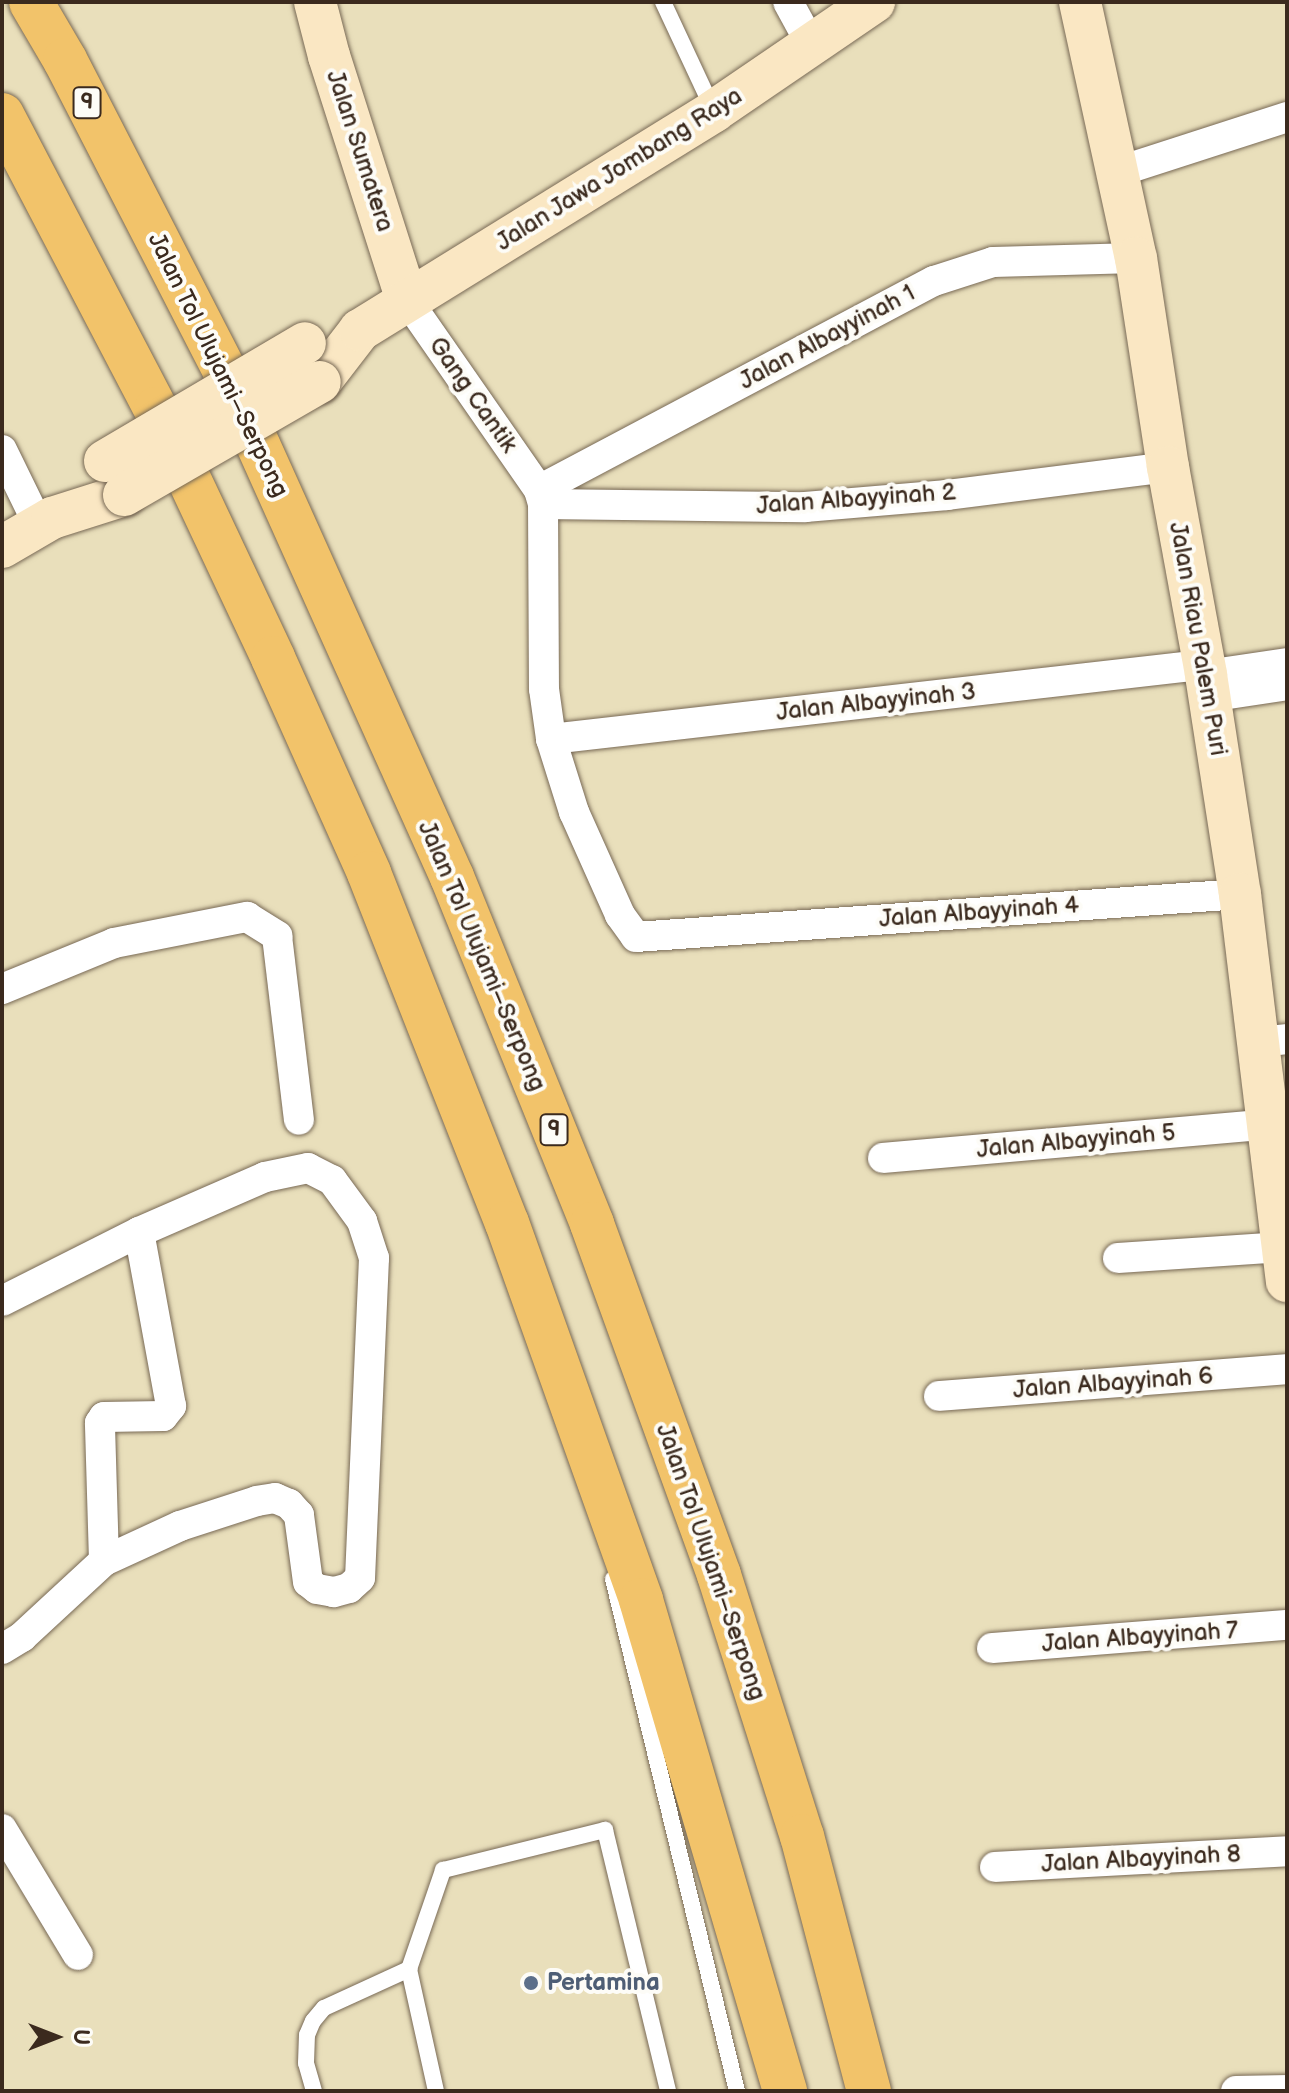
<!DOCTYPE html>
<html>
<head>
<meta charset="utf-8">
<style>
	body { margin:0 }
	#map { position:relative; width:1289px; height:2093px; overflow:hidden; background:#e9dfbb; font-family:"Balsamiq Sans",sans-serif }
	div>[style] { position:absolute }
	.roads { filter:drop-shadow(0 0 2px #786955) drop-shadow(0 0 2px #786955) }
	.lane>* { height:16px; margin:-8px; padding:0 8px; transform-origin:8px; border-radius:8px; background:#fff }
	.street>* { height:30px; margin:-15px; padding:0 15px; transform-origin:15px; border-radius:15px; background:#fff }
	.secondary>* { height:42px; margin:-21px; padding:0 21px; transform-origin:21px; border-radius:21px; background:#fae7c3 }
	.highway>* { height:44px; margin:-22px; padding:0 22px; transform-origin:22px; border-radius:22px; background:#f2c36a }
	.bridges { filter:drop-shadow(0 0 2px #786955) drop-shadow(0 0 2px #786955) }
	.secondary-bridge>* { height:42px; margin:-21px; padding:0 21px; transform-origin:21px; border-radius:21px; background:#fae7c3 }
	.dots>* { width:22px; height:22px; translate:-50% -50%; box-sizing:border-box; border:4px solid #fdfcf7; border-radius:50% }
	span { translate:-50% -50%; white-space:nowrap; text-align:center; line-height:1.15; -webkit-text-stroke:8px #fdfcf7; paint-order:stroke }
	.shield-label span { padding:2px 6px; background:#fdfcf7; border:2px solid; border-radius:6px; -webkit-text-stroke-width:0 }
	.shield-label { font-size:22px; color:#3b2a1e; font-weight:700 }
	.street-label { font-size:24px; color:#3b2a1e }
	.service-label { font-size:24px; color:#4e5e75; font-weight:700 }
	.left { translate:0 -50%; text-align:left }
	.frame { position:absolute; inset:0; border:4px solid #3b2a1e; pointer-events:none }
	.north { position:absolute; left:16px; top:1997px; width:80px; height:80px; -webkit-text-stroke:6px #fdfcf7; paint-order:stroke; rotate:90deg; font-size:22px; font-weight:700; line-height:32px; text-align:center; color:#3b2a1e }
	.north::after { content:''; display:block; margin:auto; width:28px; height:36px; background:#3b2a1e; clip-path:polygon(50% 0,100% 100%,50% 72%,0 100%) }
</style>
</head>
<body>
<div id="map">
	<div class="roads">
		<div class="lane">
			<i style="left:663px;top:2px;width:118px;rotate:65deg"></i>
			<i style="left:613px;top:1579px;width:527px;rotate:76.39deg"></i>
			<i style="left:314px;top:2091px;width:29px;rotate:-106deg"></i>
			<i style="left:306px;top:2063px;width:28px;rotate:-88deg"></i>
			<i style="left:307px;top:2035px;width:15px;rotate:-67deg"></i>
			<i style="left:313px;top:2021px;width:17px;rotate:-50deg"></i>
			<i style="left:324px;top:2008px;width:94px;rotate:-24.6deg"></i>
			<i style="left:436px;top:2091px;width:125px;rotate:-102.5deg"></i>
			<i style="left:409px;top:1969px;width:105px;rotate:-71deg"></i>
			<i style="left:443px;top:1870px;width:167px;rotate:-13.9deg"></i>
			<i style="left:605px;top:1830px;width:268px;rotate:76.4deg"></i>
		</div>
		<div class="street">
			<i style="left:788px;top:2px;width:50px;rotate:61.4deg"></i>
			<i style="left:1117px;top:172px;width:179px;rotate:-17.9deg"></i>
			<i style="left:407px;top:300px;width:231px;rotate:55.2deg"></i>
			<i style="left:539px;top:490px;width:15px;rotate:74deg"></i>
			<i style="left:543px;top:504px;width:185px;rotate:89.7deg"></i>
			<i style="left:544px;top:689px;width:50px;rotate:82deg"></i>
			<i style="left:551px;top:739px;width:77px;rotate:72.5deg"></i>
			<i style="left:574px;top:812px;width:113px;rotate:65.9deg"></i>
			<i style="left:620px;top:915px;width:27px;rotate:54deg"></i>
			<i style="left:636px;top:937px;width:606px;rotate:-4.07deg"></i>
			<i style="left:2px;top:450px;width:85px;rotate:64deg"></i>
			<i style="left:539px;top:490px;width:447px;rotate:-27.9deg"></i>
			<i style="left:934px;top:281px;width:62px;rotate:-17.9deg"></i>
			<i style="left:993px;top:262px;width:143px;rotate:-1.6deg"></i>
			<i style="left:543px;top:504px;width:262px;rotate:0.7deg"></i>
			<i style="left:805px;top:507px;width:143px;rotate:-4.8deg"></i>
			<i style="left:947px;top:495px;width:223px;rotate:-7.2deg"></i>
			<i style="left:1206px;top:675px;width:82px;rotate:-8.4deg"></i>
			<i style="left:1209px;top:697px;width:79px;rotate:-8.7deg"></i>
			<i style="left:551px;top:739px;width:655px;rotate:-6.49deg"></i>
			<i style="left:2px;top:989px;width:121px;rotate:-22.3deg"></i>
			<i style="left:114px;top:943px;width:136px;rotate:-11.1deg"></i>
			<i style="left:247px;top:917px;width:36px;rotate:32deg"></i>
			<i style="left:277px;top:936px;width:185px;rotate:83.2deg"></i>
			<i style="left:1259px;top:1042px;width:28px;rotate:-6deg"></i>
			<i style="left:883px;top:1158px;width:387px;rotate:-5deg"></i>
			<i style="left:1118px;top:1258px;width:165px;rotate:-3.8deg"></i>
			<i style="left:2px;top:1301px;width:153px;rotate:-26.7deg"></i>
			<i style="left:139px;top:1232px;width:137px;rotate:-23.6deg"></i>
			<i style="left:265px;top:1177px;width:44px;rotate:-11.8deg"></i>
			<i style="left:308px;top:1168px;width:27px;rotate:27deg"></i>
			<i style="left:332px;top:1180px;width:51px;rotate:53.8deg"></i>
			<i style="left:362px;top:1221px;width:39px;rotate:72deg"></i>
			<i style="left:374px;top:1258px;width:320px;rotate:92.5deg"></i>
			<i style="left:360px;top:1578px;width:15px;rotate:138deg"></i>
			<i style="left:349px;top:1588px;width:16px;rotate:165deg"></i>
			<i style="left:334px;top:1592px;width:17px;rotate:-170deg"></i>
			<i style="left:317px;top:1589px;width:11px;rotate:-142deg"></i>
			<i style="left:308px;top:1582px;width:68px;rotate:-97.7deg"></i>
			<i style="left:299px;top:1515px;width:15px;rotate:-132deg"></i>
			<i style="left:289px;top:1504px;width:15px;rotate:-157deg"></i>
			<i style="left:275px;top:1498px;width:18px;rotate:171deg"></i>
			<i style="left:257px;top:1501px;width:81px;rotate:162deg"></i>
			<i style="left:180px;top:1526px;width:84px;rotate:155.3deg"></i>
			<i style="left:104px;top:1561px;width:112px;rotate:137.2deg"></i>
			<i style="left:22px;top:1637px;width:23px;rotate:149deg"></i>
			<i style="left:939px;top:1396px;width:349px;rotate:-4.4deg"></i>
			<i style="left:104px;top:1561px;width:138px;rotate:-91.7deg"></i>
			<i style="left:100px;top:1423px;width:7px;rotate:-56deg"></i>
			<i style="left:104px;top:1417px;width:59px;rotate:-1deg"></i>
			<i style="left:163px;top:1416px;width:13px;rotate:-51deg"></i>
			<i style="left:171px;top:1406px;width:177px;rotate:-100.4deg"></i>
			<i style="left:992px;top:1648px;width:296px;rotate:-4.5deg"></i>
			<i style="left:2px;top:1829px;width:147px;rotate:58.9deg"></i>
			<i style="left:995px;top:1867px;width:292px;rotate:-3.1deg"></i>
			<i style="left:1236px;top:2091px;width:51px;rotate:-1.1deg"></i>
		</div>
		<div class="secondary">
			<i style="left:315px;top:2px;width:56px;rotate:75.5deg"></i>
			<i style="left:329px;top:56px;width:256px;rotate:72.3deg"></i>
			<i style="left:1080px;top:2px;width:262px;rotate:77.7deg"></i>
			<i style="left:1136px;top:258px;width:211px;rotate:81.3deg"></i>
			<i style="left:1168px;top:467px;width:211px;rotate:79.6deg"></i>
			<i style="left:1206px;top:675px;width:222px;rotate:81.2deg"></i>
			<i style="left:1240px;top:894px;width:390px;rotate:83.1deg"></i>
			<i style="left:320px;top:382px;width:66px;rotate:-52.4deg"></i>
			<i style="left:360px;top:330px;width:416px;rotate:-31.7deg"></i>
			<i style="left:714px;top:111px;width:194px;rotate:-34.3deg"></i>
			<i style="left:2px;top:547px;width:58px;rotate:-30.1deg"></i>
			<i style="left:52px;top:518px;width:76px;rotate:-17.7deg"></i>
		</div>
		<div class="highway">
			<i style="left:31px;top:2px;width:67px;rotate:59.6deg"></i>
			<i style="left:65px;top:60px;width:348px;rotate:62.8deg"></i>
			<i style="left:224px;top:369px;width:557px;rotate:65.83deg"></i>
			<i style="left:452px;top:877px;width:374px;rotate:68deg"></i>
			<i style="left:592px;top:1224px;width:373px;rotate:70.1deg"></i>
			<i style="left:719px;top:1575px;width:274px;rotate:72.4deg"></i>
			<i style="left:802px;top:1836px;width:264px;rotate:75.3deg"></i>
			<i style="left:2px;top:115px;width:332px;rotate:62.4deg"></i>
			<i style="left:156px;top:409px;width:275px;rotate:64.8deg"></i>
			<i style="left:273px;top:658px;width:235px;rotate:65.9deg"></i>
			<i style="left:369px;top:873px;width:376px;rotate:68.5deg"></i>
			<i style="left:507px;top:1223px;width:400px;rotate:70.4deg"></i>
			<i style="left:641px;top:1600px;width:512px;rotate:73.65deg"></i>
		</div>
	</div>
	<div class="bridges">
		<div class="secondary-bridge">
			<i style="left:105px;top:461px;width:232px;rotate:-30.5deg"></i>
			<i style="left:124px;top:495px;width:226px;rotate:-30deg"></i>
		</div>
	</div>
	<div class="dots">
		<i style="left:531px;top:1983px;background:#5c6f8a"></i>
	</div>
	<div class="shield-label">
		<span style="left:87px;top:103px">9</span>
		<span style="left:554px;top:1130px">9</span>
	</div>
	<div class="street-label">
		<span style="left:360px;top:151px;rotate:72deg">Jalan Sumatera</span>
		<span style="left:619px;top:169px;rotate:-32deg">Jalan Jawa Jombang Raya</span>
		<span style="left:827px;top:337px;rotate:-28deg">Jalan Albayyinah 1</span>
		<span style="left:218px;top:365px;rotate:64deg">Jalan Tol Ulujami–Serpong</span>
		<span style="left:473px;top:395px;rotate:55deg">Gang Cantik</span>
		<span style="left:856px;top:499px;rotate:-4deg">Jalan Albayyinah 2</span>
		<span style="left:1198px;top:639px;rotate:80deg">Jalan Riau Palem Puri</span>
		<span style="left:876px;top:702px;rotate:-6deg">Jalan Albayyinah 3</span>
		<span style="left:979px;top:912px;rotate:-4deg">Jalan Albayyinah 4</span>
		<span style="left:482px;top:956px;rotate:67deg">Jalan Tol Ulujami–Serpong</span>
		<span style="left:1076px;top:1141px;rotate:-5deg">Jalan Albayyinah 5</span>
		<span style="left:1113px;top:1383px;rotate:-4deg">Jalan Albayyinah 6</span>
		<span style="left:711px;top:1562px;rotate:71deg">Jalan Tol Ulujami–Serpong</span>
		<span style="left:1140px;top:1637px;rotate:-4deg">Jalan Albayyinah 7</span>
		<span style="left:1141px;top:1859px;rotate:-3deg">Jalan Albayyinah 8</span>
	</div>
	<div class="service-label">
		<span class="left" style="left:547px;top:1983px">Pertamina</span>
	</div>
	<div class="frame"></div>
	<div class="north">U</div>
</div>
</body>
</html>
